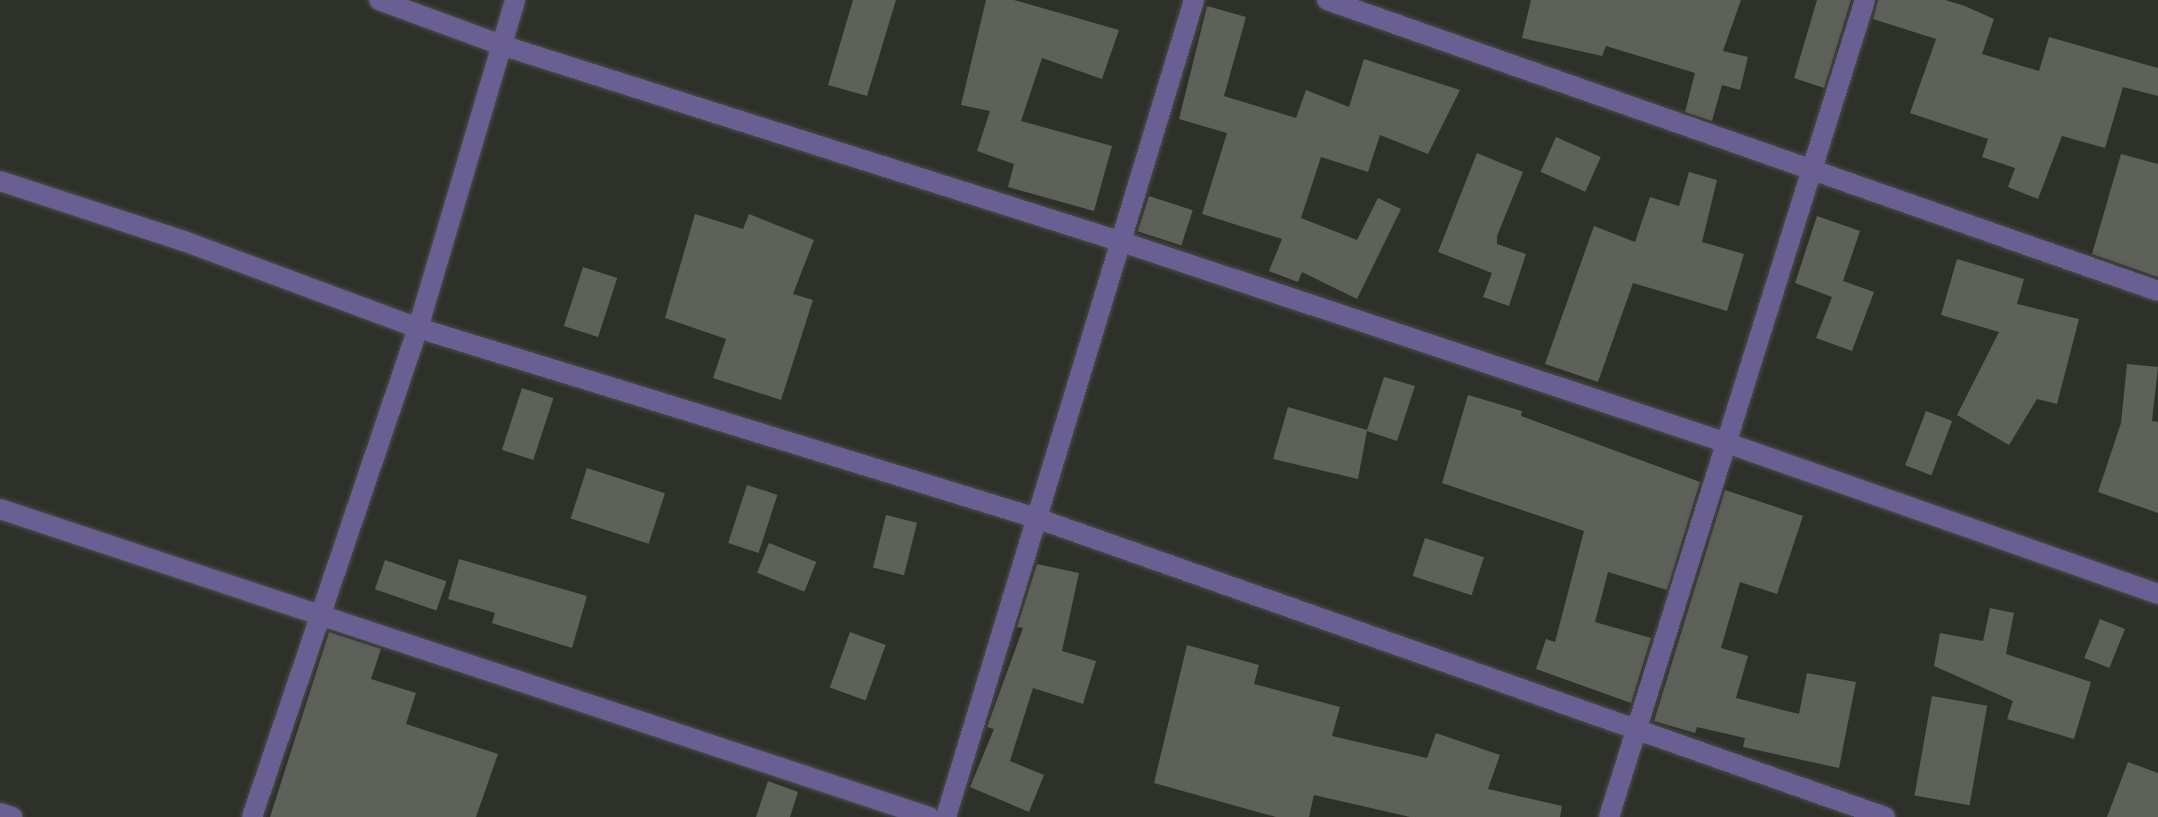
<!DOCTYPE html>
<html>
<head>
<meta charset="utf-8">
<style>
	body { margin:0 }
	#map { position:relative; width:2158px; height:817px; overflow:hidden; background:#2e302a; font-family:Barlow,sans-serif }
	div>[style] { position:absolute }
	.building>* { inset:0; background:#5e605a; transform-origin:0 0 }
	.roads { filter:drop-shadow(0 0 2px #4c4e49) drop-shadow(0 0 2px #4c4e49) }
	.minor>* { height:20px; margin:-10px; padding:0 10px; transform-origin:10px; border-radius:10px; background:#695f92 }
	span { translate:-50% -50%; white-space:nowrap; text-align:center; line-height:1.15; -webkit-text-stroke:8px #161715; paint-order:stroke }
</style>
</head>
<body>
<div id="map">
	<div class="building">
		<i style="clip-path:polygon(853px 0,896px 0,867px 96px,828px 85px)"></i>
		<i style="clip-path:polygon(986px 0,1014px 0,1119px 30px,1102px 79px,1042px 58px,1021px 121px,1112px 146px,1094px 211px,1008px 187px,1014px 164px,977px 151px,990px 111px,961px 105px)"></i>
		<i style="clip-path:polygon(1531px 0,1741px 0,1723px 51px,1748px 57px,1740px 90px,1722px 85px,1712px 121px,1685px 112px,1695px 73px,1606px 46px,1602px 56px,1522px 38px)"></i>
		<i style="clip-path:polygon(1817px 0,1851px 0,1824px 88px,1794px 78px)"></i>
		<i style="clip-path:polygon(1878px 0,1945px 0,1965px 6px,1994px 19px,1982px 54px,2039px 71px,2049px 37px,2158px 68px,2158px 96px,2123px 87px,2105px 148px,2062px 136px,2038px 199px,2008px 187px,2015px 168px,1982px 157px,1988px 139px,1910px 113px,1936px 39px,1873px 19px)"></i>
		<i style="clip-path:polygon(1207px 6px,1246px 17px,1224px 96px,1296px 118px,1306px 90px,1349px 107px,1364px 59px,1460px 90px,1428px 154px,1380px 135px,1368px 172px,1321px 157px,1301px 218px,1357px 240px,1378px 198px,1401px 209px,1357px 299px,1302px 272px,1298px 282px,1269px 271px,1282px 239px,1202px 214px,1227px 133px,1179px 119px)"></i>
		<i style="left:1556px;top:137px;width:49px;height:38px;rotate:24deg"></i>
		<i style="clip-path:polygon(1477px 153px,1523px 172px,1497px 236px,1497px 244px,1526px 254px,1509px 306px,1483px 297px,1492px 273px,1438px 252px)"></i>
		<i style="clip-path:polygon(2121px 154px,2158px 164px,2158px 277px,2092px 254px)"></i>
		<i style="clip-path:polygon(1689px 172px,1717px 180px,1702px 242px,1744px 254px,1727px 311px,1633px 283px,1598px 382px,1545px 364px,1594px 226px,1635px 242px,1650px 197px,1679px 206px)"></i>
		<i style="left:1149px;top:196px;width:46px;height:37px;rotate:18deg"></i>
		<i style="clip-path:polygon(695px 214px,743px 229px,749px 214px,814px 240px,793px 294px,813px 300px,781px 400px,713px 378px,726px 339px,665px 318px)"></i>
		<i style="clip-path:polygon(1817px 216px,1860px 231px,1843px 281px,1874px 292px,1852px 351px,1816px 338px,1832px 297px,1795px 283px)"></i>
		<i style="clip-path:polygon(1957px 259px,2024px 279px,2017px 304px,2079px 319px,2057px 404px,2037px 399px,2009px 445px,1957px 415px,1999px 332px,1941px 315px)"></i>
		<i style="left:583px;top:267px;width:36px;height:62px;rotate:18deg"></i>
		<i style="clip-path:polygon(2127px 364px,2158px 367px,2152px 421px,2158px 422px,2158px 513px,2098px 492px,2121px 423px)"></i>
		<i style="clip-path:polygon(1384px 377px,1415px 386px,1397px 441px,1367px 431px,1358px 479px,1273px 459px,1288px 407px,1367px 430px)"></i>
		<i style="left:522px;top:388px;width:33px;height:65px;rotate:18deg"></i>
		<i style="clip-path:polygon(1468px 395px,1522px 411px,1521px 416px,1700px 482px,1667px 590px,1608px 572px,1595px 622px,1651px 638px,1631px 703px,1536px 669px,1546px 639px,1555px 642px,1584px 531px,1442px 483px)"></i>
		<i style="left:1926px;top:411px;width:28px;height:58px;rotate:21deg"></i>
		<i style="left:587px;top:468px;width:82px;height:53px;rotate:18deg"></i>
		<i style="left:747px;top:485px;width:32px;height:61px;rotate:18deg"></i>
		<i style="clip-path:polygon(1725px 490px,1803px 516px,1777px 594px,1740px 582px,1721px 648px,1748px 656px,1736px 698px,1799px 714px,1807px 673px,1856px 682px,1839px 768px,1743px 747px,1745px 738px,1697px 727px,1695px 733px,1654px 721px)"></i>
		<i style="left:886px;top:515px;width:32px;height:54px;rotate:14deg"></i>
		<i style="left:1425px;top:538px;width:62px;height:40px;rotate:18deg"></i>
		<i style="left:769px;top:543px;width:51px;height:32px;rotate:22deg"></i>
		<i style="clip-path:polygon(459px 559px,587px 596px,572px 648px,492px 623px,495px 613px,448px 599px)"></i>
		<i style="left:385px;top:560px;width:65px;height:31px;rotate:19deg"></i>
		<i style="clip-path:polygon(1037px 564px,1079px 573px,1062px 651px,1096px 661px,1083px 704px,1033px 688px,1010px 761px,1044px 775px,1029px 812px,970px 787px,994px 729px,987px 727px,1023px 628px,1017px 627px)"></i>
		<i style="clip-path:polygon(1990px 608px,2014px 613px,2006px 654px,2091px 682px,2074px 739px,2007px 719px,2013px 701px,1934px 666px,1940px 633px,1983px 641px)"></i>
		<i style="left:2100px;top:619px;width:27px;height:42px;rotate:22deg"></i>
		<i style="clip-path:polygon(329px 632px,381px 649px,371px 679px,416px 693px,406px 724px,498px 754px,476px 817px,270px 817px)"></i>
		<i style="left:850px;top:632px;width:38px;height:59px;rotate:20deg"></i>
		<i style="clip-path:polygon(1187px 645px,1259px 665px,1254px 684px,1340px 707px,1332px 736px,1427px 758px,1436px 733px,1500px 755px,1488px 789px,1562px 806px,1560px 817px,1410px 817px,1314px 795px,1309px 817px,1276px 817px,1154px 783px)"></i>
		<i style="left:1932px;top:696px;width:56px;height:101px;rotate:10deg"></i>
		<i style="clip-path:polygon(2128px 762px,2158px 773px,2158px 817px,2107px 817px)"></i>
		<i style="clip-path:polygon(768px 781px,798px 792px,790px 817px,756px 817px)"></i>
	</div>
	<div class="roads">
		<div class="minor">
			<i style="left:379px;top:0;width:130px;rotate:20.2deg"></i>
			<i style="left:501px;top:45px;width:651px;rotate:17.6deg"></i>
			<i style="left:1122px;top:242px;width:638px;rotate:18.38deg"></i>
			<i style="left:1727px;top:443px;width:457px;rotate:19.3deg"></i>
			<i style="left:1327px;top:0;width:880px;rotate:19.3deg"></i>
			<i style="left:0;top:181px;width:194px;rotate:18.1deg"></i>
			<i style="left:184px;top:241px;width:250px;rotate:20.4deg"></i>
			<i style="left:418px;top:328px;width:647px;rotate:17.09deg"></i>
			<i style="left:1036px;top:518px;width:900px;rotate:19.4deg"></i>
			<i style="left:0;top:509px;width:979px;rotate:18.34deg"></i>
			<i style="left:0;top:813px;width:13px;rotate:18deg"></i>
			<i style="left:252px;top:817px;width:516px;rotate:-71.25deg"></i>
			<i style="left:418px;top:328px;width:342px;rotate:-73.5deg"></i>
			<i style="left:946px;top:817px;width:854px;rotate:-73.11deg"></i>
			<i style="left:1609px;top:817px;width:856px;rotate:-72.6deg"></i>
		</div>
	</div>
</div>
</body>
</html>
